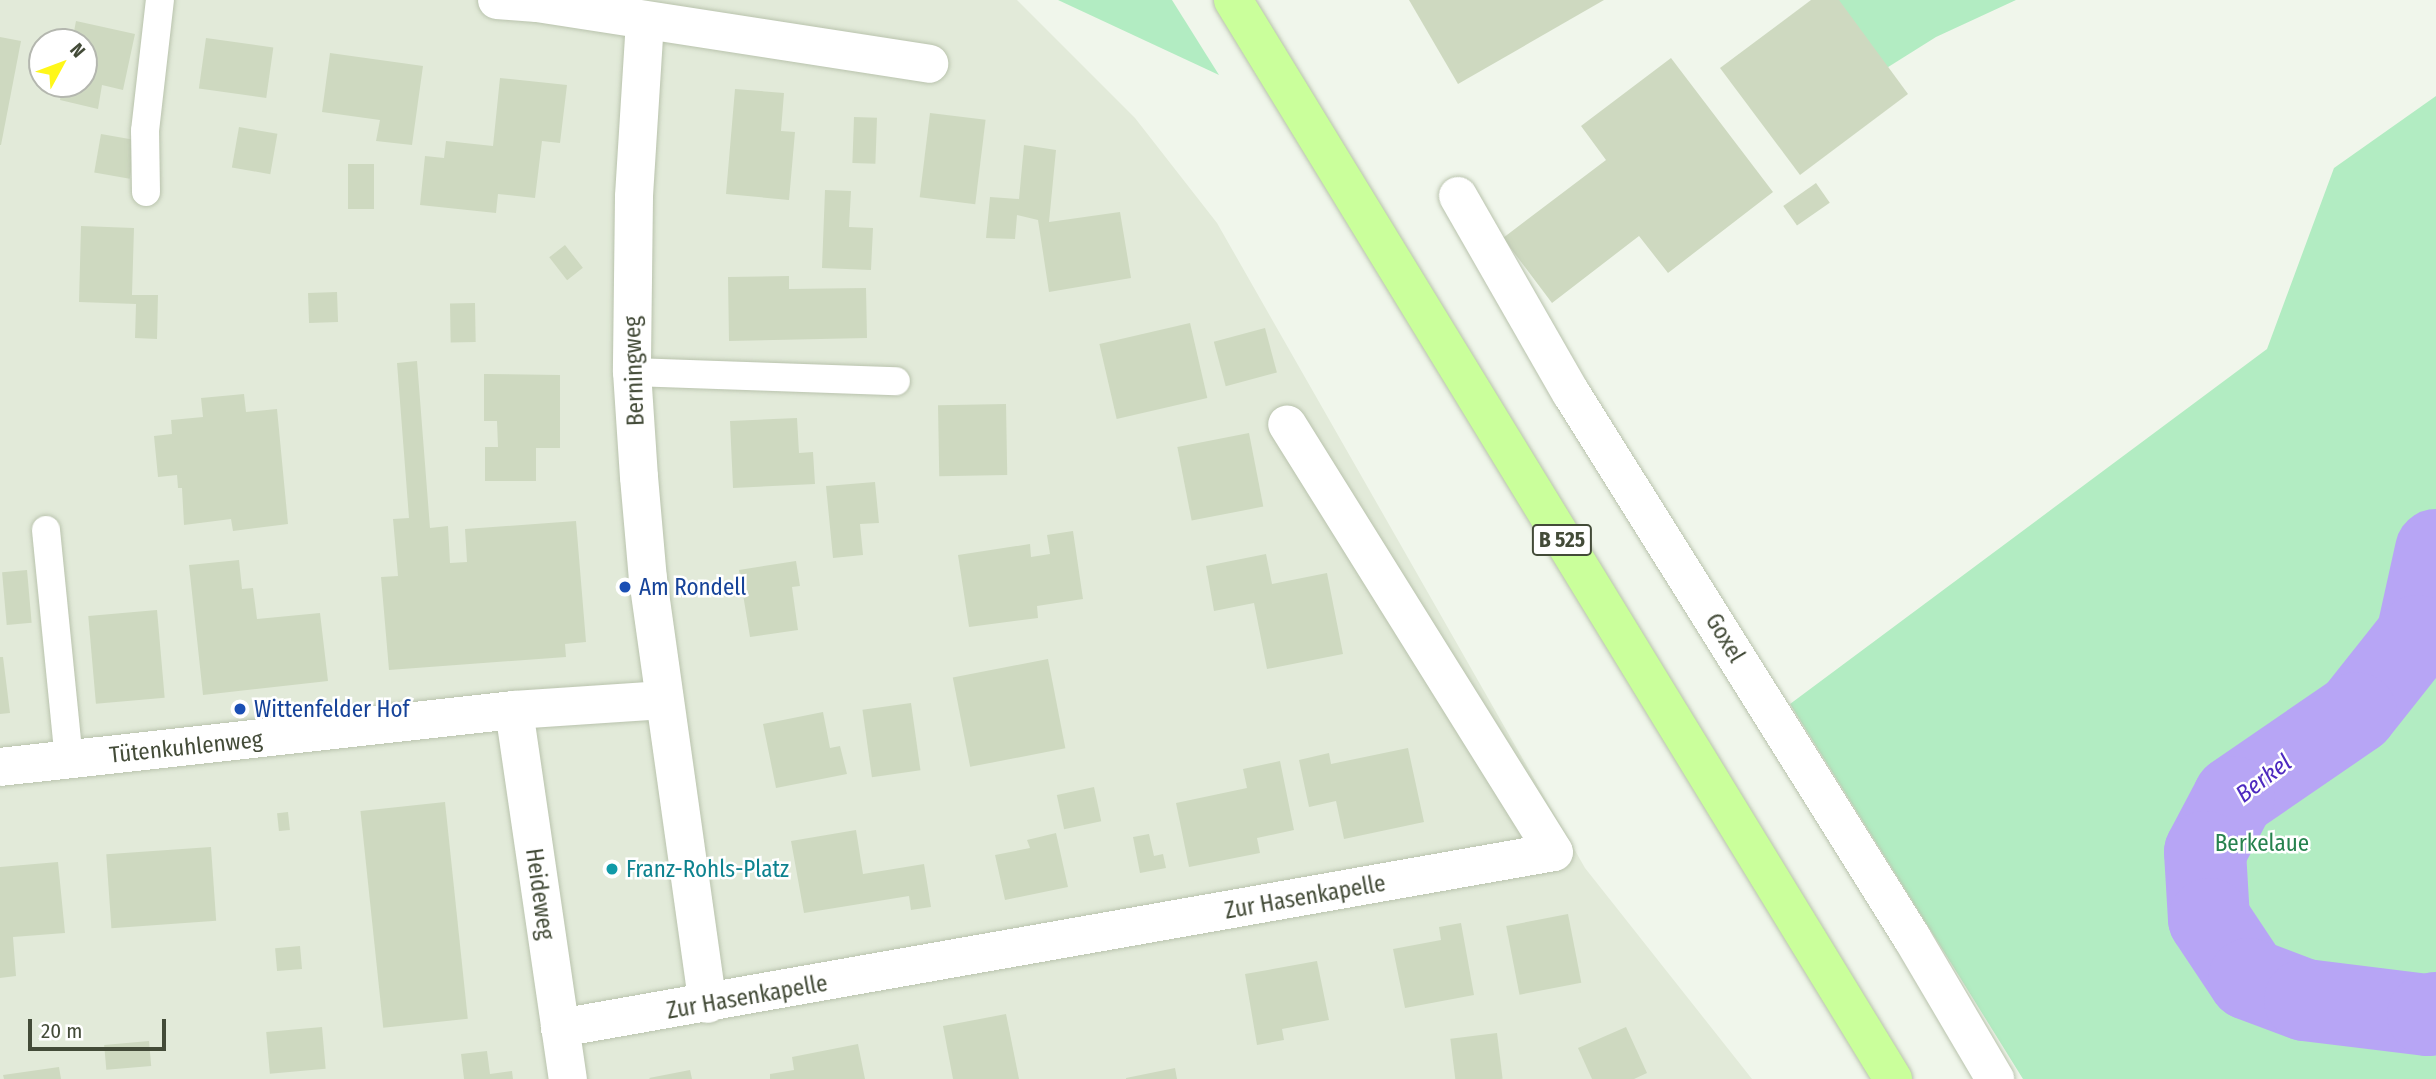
<!DOCTYPE html>
<html>
<head>
<meta charset="utf-8">
<style>
	body { margin:0 }
	#map { position:relative; width:2436px; height:1079px; overflow:hidden; background:#f0f6eb; font-family:"Fira Sans Condensed",sans-serif }
	div>[style] { position:absolute }
	.residential>* { inset:0; background:#e2ead9 }
	.green>* { inset:0; background:#b2ecc2 }
	.river>* { height:82px; margin:-41px; padding:0 41px; transform-origin:41px; border-radius:41px; background:#b7a5f5 }
	.building>* { inset:0; background:#ced9c0; transform-origin:0 0 }
	.roads { filter:drop-shadow(0 0 2px #b9c3ad) drop-shadow(0 0 2px #b9c3ad) }
	.lane>* { height:28px; margin:-14px; padding:0 14px; transform-origin:14px; border-radius:14px; background:#fff }
	.street>* { height:38px; margin:-19px; padding:0 19px; transform-origin:19px; border-radius:19px; background:#fff }
	.primary>* { height:38px; margin:-19px; padding:0 19px; transform-origin:19px; border-radius:19px; background:#caff9b }
	.dots>* { width:19px; height:19px; translate:-50% -50%; box-sizing:border-box; border:4px solid #fff; border-radius:50% }
	span { translate:-50% -50%; white-space:nowrap; text-align:center; line-height:1.15; -webkit-text-stroke:5px #fff; paint-order:stroke }
	.shield-label span { padding:2px 5px; background:#fff; border:2px solid; border-radius:5px; -webkit-text-stroke-width:0 }
	.shield-label { font-size:21px; color:#434b38; font-weight:700 }
	.street-label { font-size:23px; color:#434b38 }
	.transit-label { font-size:23px; color:#164399 }
	.left { translate:0 -50%; text-align:left }
	.park-label { font-size:23px; color:#26824e }
	.culture-label { font-size:23px; color:#0d838f }
	.water-label { font-size:24px; color:#4d29bf; font-style:italic }
	.north { position:absolute; left:28px; top:28px; width:70px; height:70px; box-sizing:border-box; background:#fff; border:2px solid #b4b7af; border-radius:50%; rotate:49deg; font-size:19px; font-weight:700; line-height:28px; text-align:center; color:#434b38 }
	.north::after { content:''; display:block; margin:auto; width:24px; height:32px; background:#fff719; clip-path:polygon(50% 0,100% 100%,50% 72%,0 100%) }
	.scale { position:absolute; left:28px; top:1019px; width:138px; height:32px; box-sizing:border-box; border:4px solid #434b38; border-top:0; padding-left:9px; font-size:21px; line-height:24px; white-space:nowrap; color:#434b38; -webkit-text-stroke:5px #fff; paint-order:stroke }
</style>
</head>
<body>
<div id="map">
	<div class="residential">
		<i style="clip-path:polygon(evenodd,0 0,1017px 0,1135px 118px,1217px 223px,1585px 868px,1752px 1079px,0 1079px,0 0,42px 42px,84px 42px,84px 84px,42px 84px,42px 42px)"></i>
	</div>
	<div class="green">
		<i style="clip-path:polygon(1058px 0,1172px 0,1219px 75px)"></i>
		<i style="clip-path:polygon(1837px 0,2016px 0,1936px 37px,1885px 69px)"></i>
		<i style="clip-path:polygon(2436px 96px,2436px 1079px,2023px 1079px,1790px 704px,2267px 349px,2334px 168px)"></i>
	</div>
	<div class="river">
		<i style="left:2436px;top:550px;width:88px;rotate:102.5deg"></i>
		<i style="left:2417px;top:636px;width:98px;rotate:128.4deg"></i>
		<i style="left:2356px;top:713px;width:148px;rotate:145.5deg"></i>
		<i style="left:2234px;top:797px;width:62px;rotate:117.8deg"></i>
		<i style="left:2205px;top:852px;width:67px;rotate:86.6deg"></i>
		<i style="left:2209px;top:919px;width:72px;rotate:56.3deg"></i>
		<i style="left:2249px;top:979px;width:60px;rotate:20.6deg"></i>
		<i style="left:2305px;top:1000px;width:124px;rotate:7deg"></i>
		<i style="left:2428px;top:1015px;width:8px;rotate:-14deg"></i>
	</div>
	<div class="building">
		<i style="clip-path:polygon(1409px 0,1604px 0,1458px 84px)"></i>
		<i style="clip-path:polygon(1811px 0,1839px 0,1908px 94px,1800px 175px,1720px 68px)"></i>
		<i style="clip-path:polygon(76px 21px,135px 34px,123px 90px,102px 85px,98px 109px,60px 100px,63px 84px,84px 84px,84px 42px,72px 42px)"></i>
		<i style="clip-path:polygon(0 37px,21px 41px,1px 145px,0 145px)"></i>
		<i style="left:206px;top:38px;width:68px;height:51px;rotate:8deg"></i>
		<i style="clip-path:polygon(330px 53px,423px 66px,412px 145px,376px 141px,380px 120px,322px 112px)"></i>
		<i style="clip-path:polygon(1671px 58px,1773px 192px,1668px 273px,1639px 236px,1552px 303px,1503px 238px,1606px 160px,1581px 126px)"></i>
		<i style="clip-path:polygon(500px 78px,567px 85px,560px 143px,542px 141px,535px 198px,498px 194px,496px 213px,420px 205px,425px 156px,444px 158px,446px 141px,493px 146px)"></i>
		<i style="clip-path:polygon(735px 89px,784px 93px,781px 131px,795px 132px,789px 200px,726px 194px)"></i>
		<i style="left:930px;top:113px;width:56px;height:85px;rotate:7deg"></i>
		<i style="left:854px;top:117px;width:23px;height:46px;rotate:2deg"></i>
		<i style="left:239px;top:127px;width:39px;height:41px;rotate:10deg"></i>
		<i style="left:101px;top:134px;width:36px;height:39px;rotate:10deg"></i>
		<i style="clip-path:polygon(1024px 145px,1056px 150px,1049px 222px,1120px 212px,1131px 278px,1049px 292px,1038px 220px,1017px 215px,1015px 239px,986px 238px,990px 197px,1019px 199px)"></i>
		<i style="left:348px;top:164px;width:26px;height:45px"></i>
		<i style="left:1816px;top:183px;width:24px;height:40px;rotate:55deg"></i>
		<i style="clip-path:polygon(825px 190px,851px 191px,849px 227px,873px 228px,871px 270px,822px 268px)"></i>
		<i style="clip-path:polygon(81px 226px,134px 228px,132px 295px,158px 295px,157px 339px,135px 338px,136px 304px,79px 302px)"></i>
		<i style="left:565px;top:245px;width:29px;height:20px;rotate:52deg"></i>
		<i style="clip-path:polygon(789px 276px,789px 289px,866px 288px,867px 338px,729px 341px,728px 277px)"></i>
		<i style="left:337px;top:292px;width:30px;height:29px;rotate:88deg"></i>
		<i style="left:475px;top:303px;width:39px;height:25px;rotate:89deg"></i>
		<i style="left:1190px;top:323px;width:77px;height:93px;rotate:77deg"></i>
		<i style="left:1265px;top:328px;width:46px;height:53px;rotate:75deg"></i>
		<i style="clip-path:polygon(417px 361px,430px 528px,448px 526px,450px 563px,467px 562px,465px 529px,576px 521px,586px 642px,565px 644px,566px 657px,389px 670px,381px 577px,398px 576px,393px 519px,409px 518px,397px 363px)"></i>
		<i style="clip-path:polygon(484px 374px,560px 375px,560px 448px,536px 448px,536px 481px,485px 481px,485px 447px,498px 447px,497px 421px,484px 421px)"></i>
		<i style="clip-path:polygon(244px 394px,246px 412px,277px 409px,288px 524px,233px 531px,231px 519px,184px 525px,182px 488px,178px 488px,177px 475px,158px 477px,154px 436px,172px 434px,171px 420px,203px 417px,201px 398px)"></i>
		<i style="left:1006px;top:404px;width:71px;height:68px;rotate:89deg"></i>
		<i style="clip-path:polygon(797px 418px,799px 453px,813px 452px,815px 484px,733px 488px,730px 421px)"></i>
		<i style="left:1249px;top:433px;width:75px;height:73px;rotate:79deg"></i>
		<i style="clip-path:polygon(875px 482px,879px 523px,860px 524px,863px 555px,833px 558px,826px 486px)"></i>
		<i style="clip-path:polygon(1073px 531px,1083px 599px,1037px 606px,1038px 618px,969px 627px,958px 555px,1030px 544px,1031px 557px,1050px 554px,1047px 535px)"></i>
		<i style="clip-path:polygon(1266px 554px,1272px 584px,1327px 573px,1343px 654px,1267px 669px,1254px 603px,1214px 611px,1206px 566px)"></i>
		<i style="clip-path:polygon(239px 560px,242px 589px,253px 588px,257px 619px,320px 613px,328px 681px,203px 695px,189px 565px)"></i>
		<i style="clip-path:polygon(796px 561px,800px 586px,792px 587px,798px 630px,750px 637px,739px 570px)"></i>
		<i style="left:27px;top:570px;width:53px;height:25px;rotate:85deg"></i>
		<i style="left:157px;top:610px;width:88px;height:69px;rotate:85deg"></i>
		<i style="clip-path:polygon(0 657px,3px 657px,10px 713px,0 714px)"></i>
		<i style="left:1048px;top:659px;width:91px;height:97px;rotate:79deg"></i>
		<i style="left:911px;top:703px;width:68px;height:49px;rotate:82deg"></i>
		<i style="clip-path:polygon(823px 712px,830px 748px,840px 746px,847px 774px,776px 788px,763px 724px)"></i>
		<i style="clip-path:polygon(1408px 748px,1424px 822px,1344px 839px,1336px 801px,1309px 807px,1299px 760px,1329px 753px,1331px 764px)"></i>
		<i style="clip-path:polygon(1280px 761px,1294px 830px,1257px 838px,1260px 853px,1189px 867px,1176px 803px,1247px 788px,1243px 769px)"></i>
		<i style="left:1094px;top:787px;width:35px;height:38px;rotate:78deg"></i>
		<i style="left:445px;top:802px;width:218px;height:85px;rotate:84deg"></i>
		<i style="left:288px;top:812px;width:18px;height:11px;rotate:84deg"></i>
		<i style="clip-path:polygon(856px 830px,863px 874px,924px 864px,931px 907px,911px 910px,909px 896px,804px 913px,791px 841px)"></i>
		<i style="clip-path:polygon(1056px 833px,1068px 887px,1005px 900px,995px 855px,1030px 848px,1027px 840px)"></i>
		<i style="clip-path:polygon(1149px 834px,1154px 856px,1163px 854px,1166px 868px,1140px 873px,1133px 837px)"></i>
		<i style="left:211px;top:847px;width:74px;height:105px;rotate:86deg"></i>
		<i style="clip-path:polygon(58px 862px,65px 933px,13px 937px,16px 976px,0 978px,0 867px)"></i>
		<i style="left:1568px;top:914px;width:70px;height:63px;rotate:79deg"></i>
		<i style="clip-path:polygon(1461px 923px,1474px 995px,1405px 1008px,1393px 949px,1441px 940px,1439px 927px)"></i>
		<i style="left:300px;top:946px;width:23px;height:25px;rotate:85deg"></i>
		<i style="clip-path:polygon(1317px 961px,1329px 1020px,1282px 1029px,1284px 1040px,1257px 1045px,1245px 974px)"></i>
		<i style="clip-path:polygon(1006px 1014px,1019px 1079px,953px 1079px,943px 1026px)"></i>
		<i style="left:322px;top:1027px;width:42px;height:56px;rotate:85deg"></i>
		<i style="clip-path:polygon(1626px 1027px,1647px 1073px,1634px 1079px,1592px 1079px,1578px 1048px)"></i>
		<i style="left:1497px;top:1033px;width:46px;height:47px;rotate:83deg"></i>
		<i style="left:149px;top:1041px;width:25px;height:45px;rotate:85deg"></i>
		<i style="clip-path:polygon(858px 1044px,865px 1079px,770px 1079px,770px 1074px,794px 1070px,792px 1057px)"></i>
		<i style="clip-path:polygon(487px 1051px,490px 1074px,512px 1071px,513px 1079px,464px 1079px,461px 1054px)"></i>
		<i style="clip-path:polygon(59px 1067px,61px 1079px,4px 1079px,3px 1075px)"></i>
		<i style="clip-path:polygon(1175px 1068px,1177px 1079px,1126px 1079px,1126px 1078px)"></i>
		<i style="clip-path:polygon(690px 1070px,692px 1079px,650px 1079px,649px 1078px)"></i>
	</div>
	<div class="roads">
		<div class="lane">
			<i style="left:146px;top:192px;width:61px;rotate:-90.9deg"></i>
			<i style="left:145px;top:131px;width:132px;rotate:-83.5deg"></i>
			<i style="left:632px;top:372px;width:264px;rotate:2deg"></i>
			<i style="left:46px;top:530px;width:231px;rotate:84.3deg"></i>
		</div>
		<div class="street">
			<i style="left:497px;top:0;width:40px;rotate:4.3deg"></i>
			<i style="left:537px;top:3px;width:397px;rotate:8.8deg"></i>
			<i style="left:645px;top:21px;width:176px;rotate:93.6deg"></i>
			<i style="left:634px;top:197px;width:175px;rotate:90.7deg"></i>
			<i style="left:632px;top:372px;width:105px;rotate:86.2deg"></i>
			<i style="left:639px;top:477px;width:102px;rotate:85deg"></i>
			<i style="left:648px;top:579px;width:429px;rotate:82deg"></i>
			<i style="left:1458px;top:196px;width:227px;rotate:60.2deg"></i>
			<i style="left:1571px;top:393px;width:643px;rotate:57.97deg"></i>
			<i style="left:1912px;top:938px;width:164px;rotate:59.5deg"></i>
			<i style="left:514px;top:710px;width:373px;rotate:81.7deg"></i>
			<i style="left:0;top:767px;width:517px;rotate:-6.33deg"></i>
			<i style="left:514px;top:710px;width:150px;rotate:-3.8deg"></i>
			<i style="left:560px;top:1028px;width:1009px;rotate:-10.04deg"></i>
			<i style="left:1554px;top:852px;width:504px;rotate:-121.96deg"></i>
		</div>
		<div class="primary">
			<i style="left:1233px;top:0;width:1265px;rotate:58.55deg"></i>
		</div>
	</div>
	<div class="dots">
		<i style="left:625px;top:587px;background:#1a4fb4"></i>
		<i style="left:240px;top:709px;background:#1a4fb4"></i>
		<i style="left:612px;top:869px;background:#0f9aa8"></i>
	</div>
	<div class="shield-label">
		<span style="left:1562px;top:540px">B 525</span>
	</div>
	<div class="street-label">
		<span style="left:634px;top:371px;rotate:-92deg">Berningweg</span>
		<span style="left:1725px;top:638px;rotate:59deg">Goxel</span>
		<span style="left:186px;top:747px;rotate:-6deg">Tütenkuhlenweg</span>
		<span style="left:540px;top:894px;rotate:82deg">Heideweg</span>
		<span style="left:1305px;top:897px;rotate:-10deg">Zur Hasenkapelle</span>
		<span style="left:747px;top:997px;rotate:-10deg">Zur Hasenkapelle</span>
	</div>
	<div class="transit-label">
		<span class="left" style="left:639px;top:587px">Am Rondell</span>
		<span class="left" style="left:254px;top:709px">Wittenfelder Hof</span>
	</div>
	<div class="park-label">
		<span style="left:2262px;top:843px">Berkelaue</span>
	</div>
	<div class="culture-label">
		<span class="left" style="left:626px;top:869px">Franz-Rohls-Platz</span>
	</div>
	<div class="water-label">
		<span style="left:2264px;top:779px;rotate:-37deg">Berkel</span>
	</div>
	<div class="north">N</div>
	<div class="scale">20 m</div>
</div>
</body>
</html>
